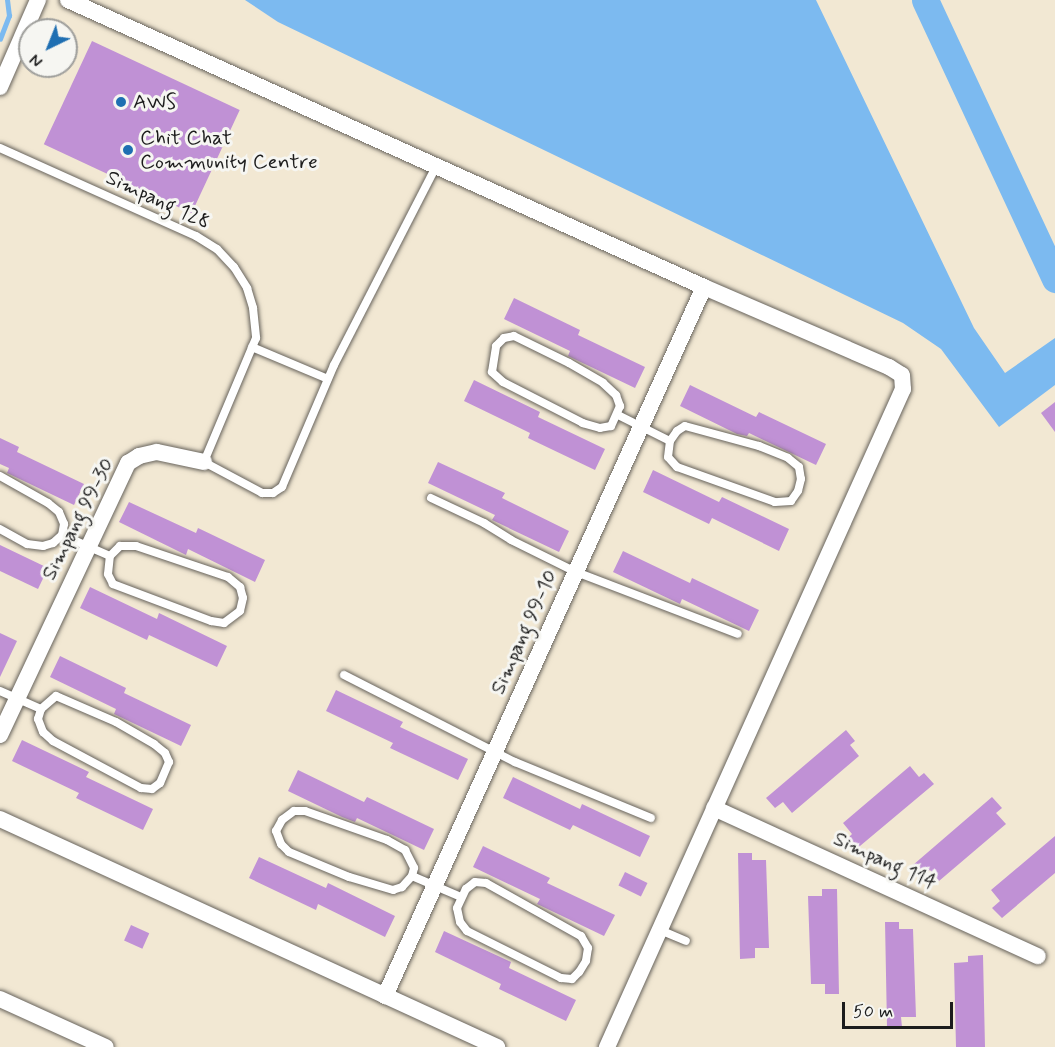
<!DOCTYPE html>
<html>
<head>
<meta charset="utf-8">
<style>
	body { margin:0 }
	#map { position:relative; width:1055px; height:1047px; overflow:hidden; background:#f2e8d3; font-family:Mynerve,sans-serif }
	div>[style] { position:absolute }
	.water>* { inset:0; background:#7cbaf0 }
	.stream>* { height:4.5px; margin:-2.25px; padding:0 2.25px; transform-origin:2.25px; border-radius:2.25px; background:#7cbaf0 }
	.river>* { height:27px; margin:-13.5px; padding:0 13.5px; transform-origin:13.5px; border-radius:13.5px; background:#7cbaf0 }
	.building>* { inset:0; background:#c091d5; transform-origin:0 0 }
	.roads { filter:drop-shadow(0 0 2px #67635c) drop-shadow(0 0 2px #67635c) }
	.lane>* { height:8px; margin:-4px; padding:0 4px; transform-origin:4px; border-radius:4px; background:#fff }
	.street>* { height:16px; margin:-8px; padding:0 8px; transform-origin:8px; border-radius:8px; background:#fff }
	.dots>* { width:16px; height:16px; translate:-50% -50%; box-sizing:border-box; border:3px solid #f6f6f2; border-radius:50% }
	span { translate:-50% -50%; white-space:nowrap; text-align:center; line-height:1.15; -webkit-text-stroke:6px #f6f6f2; paint-order:stroke }
	.poi-label { font-size:21px; color:#1c1c1c }
	.left { translate:0 -50%; text-align:left }
	.street-label { font-size:21px; color:#1c1c1c }
	.north { position:absolute; left:18px; top:18px; width:60px; height:60px; box-sizing:border-box; background:#f6f6f2; border:2px solid #9f9f9c; border-radius:50%; rotate:223deg; font-size:16px; font-weight:700; line-height:24px; text-align:center; color:#1c1c1c }
	.north::after { content:''; display:block; margin:auto; width:21px; height:27px; background:#1f6fb2; clip-path:polygon(50% 0,100% 100%,50% 72%,0 100%) }
	.scale { position:absolute; left:842px; top:1002px; width:111px; height:27px; box-sizing:border-box; border:3px solid #1c1c1c; border-top:0; padding-left:8px; font-size:18px; line-height:21px; white-space:nowrap; color:#1c1c1c; -webkit-text-stroke:4px #f6f6f2; paint-order:stroke }
</style>
</head>
<body>
<div id="map">
	<div class="water">
		<i style="clip-path:polygon(245px 0,816px 0,974px 328px,1005px 373px,1055px 338px,1055px 385px,999px 427px,941px 349px,903px 323px,278px 22px)"></i>
	</div>
	<div class="stream">
		<i style="left:0;top:39px;width:25px;rotate:-69deg"></i>
		<i style="left:9px;top:16px;width:16px;rotate:-97deg"></i>
	</div>
	<div class="river">
		<i style="left:925px;top:0;width:308px;rotate:65deg"></i>
	</div>
	<div class="building">
		<i style="left:92px;top:41px;width:163px;height:114px;rotate:25deg"></i>
		<i style="clip-path:polygon(514px 298px,580px 330px,578px 335px,645px 367px,635px 388px,568px 356px,570px 351px,504px 319px)"></i>
		<i style="clip-path:polygon(474px 380px,540px 412px,538px 417px,605px 449px,595px 470px,528px 438px,530px 433px,464px 401px)"></i>
		<i style="clip-path:polygon(690px 385px,756px 417px,759px 412px,826px 444px,816px 465px,749px 433px,747px 436px,737px 434px,680px 406px)"></i>
		<i style="clip-path:polygon(1055px 402px,1055px 432px,1041px 413px)"></i>
		<i style="clip-path:polygon(0 438px,19px 447px,17px 452px,84px 484px,74px 505px,7px 473px,9px 468px,0 464px)"></i>
		<i style="clip-path:polygon(438px 462px,505px 493px,502px 498px,569px 531px,559px 552px,492px 520px,495px 515px,428px 483px)"></i>
		<i style="clip-path:polygon(653px 470px,719px 502px,722px 497px,789px 529px,779px 551px,712px 518px,709px 524px,643px 492px)"></i>
		<i style="clip-path:polygon(129px 502px,196px 533px,198px 528px,265px 560px,255px 582px,188px 549px,186px 555px,119px 522px)"></i>
		<i style="clip-path:polygon(0 545px,48px 568px,38px 589px,0 571px)"></i>
		<i style="clip-path:polygon(623px 551px,690px 583px,692px 578px,759px 610px,749px 631px,682px 599px,680px 604px,613px 572px)"></i>
		<i style="clip-path:polygon(90px 587px,157px 619px,159px 613px,227px 646px,217px 667px,149px 635px,147px 640px,80px 608px)"></i>
		<i style="clip-path:polygon(0 633px,17px 641px,0 677px)"></i>
		<i style="clip-path:polygon(60px 656px,126px 688px,124px 693px,191px 725px,181px 746px,114px 714px,116px 709px,50px 677px)"></i>
		<i style="clip-path:polygon(336px 690px,403px 722px,400px 727px,468px 759px,458px 780px,390px 748px,393px 743px,326px 711px)"></i>
		<i style="clip-path:polygon(846px 730px,855px 741px,850px 745px,859px 756px,792px 813px,783px 802px,775px 808px,766px 798px)"></i>
		<i style="clip-path:polygon(22px 740px,89px 772px,86px 777px,153px 809px,143px 830px,76px 798px,79px 793px,12px 761px)"></i>
		<i style="clip-path:polygon(910px 766px,919px 777px,924px 773px,934px 784px,854px 851px,845px 841px,852px 834px,843px 823px)"></i>
		<i style="clip-path:polygon(298px 770px,364px 802px,367px 797px,434px 829px,424px 850px,357px 818px,355px 822px,342px 817px,288px 791px)"></i>
		<i style="clip-path:polygon(513px 777px,580px 809px,582px 804px,650px 836px,640px 857px,573px 825px,570px 830px,503px 798px)"></i>
		<i style="clip-path:polygon(992px 797px,1002px 808px,996px 813px,1006px 824px,939px 881px,930px 870px,922px 876px,913px 865px)"></i>
		<i style="clip-path:polygon(1055px 836px,1055px 873px,1002px 918px,992px 908px,1000px 901px,991px 890px)"></i>
		<i style="clip-path:polygon(483px 846px,550px 878px,547px 883px,615px 915px,604px 936px,537px 904px,540px 899px,473px 867px)"></i>
		<i style="clip-path:polygon(738px 853px,752px 853px,752px 860px,766px 860px,769px 948px,755px 948px,755px 958px,740px 959px)"></i>
		<i style="clip-path:polygon(259px 857px,326px 888px,328px 883px,395px 916px,385px 937px,318px 904px,316px 910px,249px 878px)"></i>
		<i style="left:625px;top:872px;width:25px;height:15px;rotate:26deg"></i>
		<i style="clip-path:polygon(822px 889px,837px 889px,839px 994px,825px 994px,825px 984px,811px 984px,808px 896px,822px 896px)"></i>
		<i style="clip-path:polygon(885px 922px,899px 922px,899px 929px,913px 929px,916px 1017px,901px 1017px,902px 1027px,887px 1027px)"></i>
		<i style="left:131px;top:925px;width:20px;height:17px;rotate:24deg"></i>
		<i style="clip-path:polygon(444px 931px,511px 962px,509px 968px,576px 1000px,566px 1021px,499px 989px,501px 984px,435px 952px)"></i>
		<i style="clip-path:polygon(983px 955px,985px 1047px,956px 1047px,954px 963px,968px 962px,968px 956px)"></i>
	</div>
	<div class="roads">
		<div class="lane">
			<i style="left:0;top:148px;width:215px;rotate:24.2deg"></i>
			<i style="left:196px;top:236px;width:25px;rotate:32deg"></i>
			<i style="left:217px;top:249px;width:25px;rotate:47deg"></i>
			<i style="left:234px;top:267px;width:25px;rotate:58deg"></i>
			<i style="left:247px;top:288px;width:21px;rotate:73deg"></i>
			<i style="left:253px;top:308px;width:30px;rotate:84deg"></i>
			<i style="left:256px;top:338px;width:134px;rotate:112.8deg"></i>
			<i style="left:204px;top:462px;width:66px;rotate:28.1deg"></i>
			<i style="left:262px;top:493px;width:11px"></i>
			<i style="left:273px;top:493px;width:11px;rotate:-34deg"></i>
			<i style="left:282px;top:487px;width:133px;rotate:-66.9deg"></i>
			<i style="left:334px;top:365px;width:225px;rotate:-62.8deg"></i>
			<i style="left:514px;top:336px;width:61px;rotate:26.1deg"></i>
			<i style="left:569px;top:363px;width:39px;rotate:30deg"></i>
			<i style="left:603px;top:383px;width:18px;rotate:43deg"></i>
			<i style="left:616px;top:395px;width:12px;rotate:70deg"></i>
			<i style="left:620px;top:406px;width:22px;rotate:114deg"></i>
			<i style="left:611px;top:426px;width:11px;rotate:170deg"></i>
			<i style="left:600px;top:428px;width:18px;rotate:-164deg"></i>
			<i style="left:583px;top:423px;width:90px;rotate:-152.9deg"></i>
			<i style="left:503px;top:382px;width:15px;rotate:-138deg"></i>
			<i style="left:492px;top:372px;width:26px;rotate:-81deg"></i>
			<i style="left:496px;top:346px;width:11px;rotate:-45deg"></i>
			<i style="left:504px;top:338px;width:10px;rotate:-11deg"></i>
			<i style="left:252px;top:347px;width:82px;rotate:22.8deg"></i>
			<i style="left:618px;top:415px;width:58px;rotate:26.6deg"></i>
			<i style="left:685px;top:426px;width:77px;rotate:15.1deg"></i>
			<i style="left:759px;top:446px;width:31px;rotate:22deg"></i>
			<i style="left:788px;top:458px;width:14px;rotate:39deg"></i>
			<i style="left:799px;top:467px;width:12px;rotate:81deg"></i>
			<i style="left:801px;top:479px;width:12px;rotate:104deg"></i>
			<i style="left:798px;top:491px;width:12px;rotate:125deg"></i>
			<i style="left:791px;top:501px;width:16px;rotate:176deg"></i>
			<i style="left:775px;top:502px;width:104px;rotate:-160.3deg"></i>
			<i style="left:677px;top:467px;width:13px;rotate:-132deg"></i>
			<i style="left:668px;top:457px;width:16px;rotate:-83deg"></i>
			<i style="left:670px;top:441px;width:12px;rotate:-55deg"></i>
			<i style="left:677px;top:431px;width:9px;rotate:-32deg"></i>
			<i style="left:0;top:476px;width:55px;rotate:29.4deg"></i>
			<i style="left:48px;top:503px;width:14px;rotate:39deg"></i>
			<i style="left:59px;top:512px;width:13px;rotate:67deg"></i>
			<i style="left:64px;top:524px;width:11px;rotate:100deg"></i>
			<i style="left:62px;top:535px;width:12px;rotate:138deg"></i>
			<i style="left:53px;top:543px;width:10px;rotate:163deg"></i>
			<i style="left:43px;top:546px;width:16px;rotate:-173deg"></i>
			<i style="left:27px;top:544px;width:31px;rotate:-151deg"></i>
			<i style="left:431px;top:498px;width:59px;rotate:25.3deg"></i>
			<i style="left:484px;top:523px;width:32px;rotate:32deg"></i>
			<i style="left:511px;top:540px;width:72px;rotate:26.2deg"></i>
			<i style="left:576px;top:572px;width:173px;rotate:20.9deg"></i>
			<i style="left:62px;top:535px;width:52px;rotate:23.6deg"></i>
			<i style="left:120px;top:546px;width:16px"></i>
			<i style="left:136px;top:546px;width:97px;rotate:18.6deg"></i>
			<i style="left:228px;top:577px;width:16px;rotate:40deg"></i>
			<i style="left:240px;top:587px;width:11px;rotate:75deg"></i>
			<i style="left:243px;top:598px;width:13px;rotate:103deg"></i>
			<i style="left:240px;top:611px;width:20px;rotate:143deg"></i>
			<i style="left:224px;top:623px;width:13px;rotate:-171deg"></i>
			<i style="left:211px;top:621px;width:105px;rotate:-159.3deg"></i>
			<i style="left:113px;top:584px;width:11px;rotate:-117deg"></i>
			<i style="left:108px;top:574px;width:18px;rotate:-84deg"></i>
			<i style="left:110px;top:556px;width:14px;rotate:-45deg"></i>
			<i style="left:344px;top:675px;width:192px;rotate:27deg"></i>
			<i style="left:515px;top:762px;width:147px;rotate:22.4deg"></i>
			<i style="left:0;top:691px;width:45px;rotate:23.7deg"></i>
			<i style="left:56px;top:696px;width:65px;rotate:23.4deg"></i>
			<i style="left:116px;top:722px;width:44px;rotate:30.1deg"></i>
			<i style="left:154px;top:744px;width:14px;rotate:39deg"></i>
			<i style="left:165px;top:753px;width:10px;rotate:66deg"></i>
			<i style="left:169px;top:762px;width:23px;rotate:113deg"></i>
			<i style="left:160px;top:783px;width:10px;rotate:143deg"></i>
			<i style="left:152px;top:789px;width:11px;rotate:-175deg"></i>
			<i style="left:141px;top:788px;width:100px;rotate:-151.9deg"></i>
			<i style="left:53px;top:741px;width:13px;rotate:-138deg"></i>
			<i style="left:43px;top:732px;width:14px;rotate:-111deg"></i>
			<i style="left:38px;top:719px;width:10px;rotate:-73deg"></i>
			<i style="left:41px;top:709px;width:20px;rotate:-41deg"></i>
			<i style="left:294px;top:811px;width:11px"></i>
			<i style="left:305px;top:811px;width:87px;rotate:19.5deg"></i>
			<i style="left:387px;top:840px;width:21px;rotate:29deg"></i>
			<i style="left:405px;top:850px;width:20px;rotate:63deg"></i>
			<i style="left:414px;top:868px;width:8px;rotate:104deg"></i>
			<i style="left:412px;top:876px;width:15px;rotate:132deg"></i>
			<i style="left:402px;top:887px;width:9px;rotate:162deg"></i>
			<i style="left:393px;top:890px;width:46px;rotate:-163.5deg"></i>
			<i style="left:349px;top:877px;width:65px;rotate:-157.4deg"></i>
			<i style="left:289px;top:852px;width:11px;rotate:-135deg"></i>
			<i style="left:281px;top:844px;width:14px;rotate:-111deg"></i>
			<i style="left:276px;top:831px;width:13px;rotate:-61deg"></i>
			<i style="left:282px;top:820px;width:15px;rotate:-37deg"></i>
			<i style="left:412px;top:876px;width:53px;rotate:23.2deg"></i>
			<i style="left:475px;top:882px;width:11px;rotate:5deg"></i>
			<i style="left:486px;top:883px;width:109px;rotate:29.2deg"></i>
			<i style="left:581px;top:936px;width:14px;rotate:60deg"></i>
			<i style="left:588px;top:948px;width:13px;rotate:99deg"></i>
			<i style="left:586px;top:961px;width:13px;rotate:122deg"></i>
			<i style="left:579px;top:972px;width:10px;rotate:135deg"></i>
			<i style="left:572px;top:979px;width:11px;rotate:-175deg"></i>
			<i style="left:561px;top:978px;width:105px;rotate:-153.4deg"></i>
			<i style="left:467px;top:931px;width:11px;rotate:-128deg"></i>
			<i style="left:460px;top:922px;width:14px;rotate:-102deg"></i>
			<i style="left:457px;top:908px;width:21px;rotate:-65deg"></i>
			<i style="left:466px;top:889px;width:11px;rotate:-38deg"></i>
			<i style="left:660px;top:930px;width:28px;rotate:23deg"></i>
		</div>
		<div class="street">
			<i style="left:68px;top:0;width:698px;rotate:24.29deg"></i>
			<i style="left:704px;top:287px;width:202px;rotate:23.4deg"></i>
			<i style="left:889px;top:367px;width:15px;rotate:32deg"></i>
			<i style="left:902px;top:375px;width:14px;rotate:86deg"></i>
			<i style="left:903px;top:389px;width:722px;rotate:114.22deg"></i>
			<i style="left:0;top:87px;width:95px;rotate:-66.4deg"></i>
			<i style="left:0;top:735px;width:301px;rotate:-64.8deg"></i>
			<i style="left:128px;top:463px;width:13px;rotate:-32deg"></i>
			<i style="left:139px;top:456px;width:18px;rotate:-13deg"></i>
			<i style="left:157px;top:452px;width:48px;rotate:12deg"></i>
			<i style="left:714px;top:808px;width:356px;rotate:24.6deg"></i>
			<i style="left:0;top:819px;width:547px;rotate:24.64deg"></i>
			<i style="left:385px;top:996px;width:777px;rotate:-65.78deg"></i>
			<i style="left:0;top:999px;width:116px;rotate:24.4deg"></i>
		</div>
	</div>
	<div class="dots">
		<i style="left:121px;top:102px;background:#1f6fb2"></i>
		<i style="left:128px;top:150px;background:#1f6fb2"></i>
	</div>
	<div class="poi-label">
		<span class="left" style="left:133px;top:102px">AWS</span>
		<span class="left" style="left:140px;top:150px">Chit Chat<br>Community Centre</span>
	</div>
	<div class="street-label">
		<span style="left:158px;top:200px;rotate:25deg">Simpang 128</span>
		<span style="left:78px;top:519px;rotate:-63deg">Simpang 99-30</span>
		<span style="left:524px;top:632px;rotate:-66deg">Simpang 99-10</span>
		<span style="left:885px;top:861px;rotate:25deg">Simpang 114</span>
	</div>
	<div class="north">N</div>
	<div class="scale">50 m</div>
</div>
</body>
</html>
